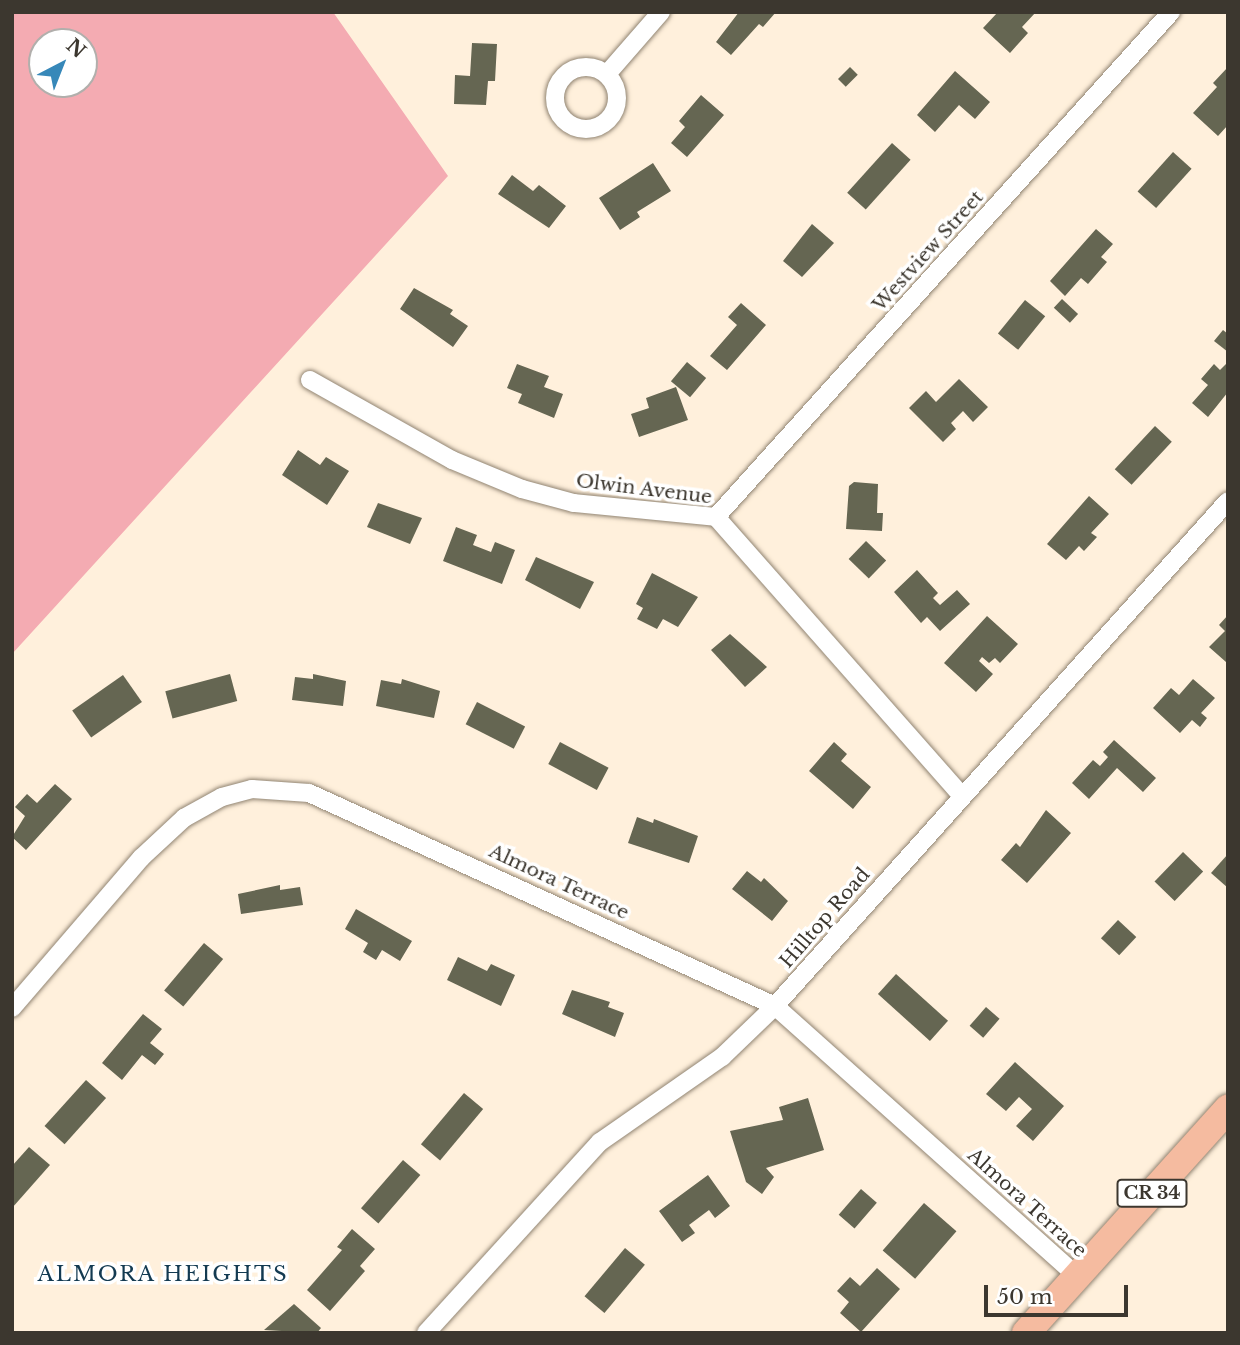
<!DOCTYPE html>
<html>
<head>
<meta charset="utf-8">
<style>
	body { margin:0 }
	#map { position:relative; width:1240px; height:1345px; overflow:hidden; background:#fff0dc; font-family:"Libre Baskerville",serif }
	div>[style] { position:absolute }
	.green>* { inset:0; background:#f4abb2 }
	.building>* { inset:0; background:#656652; transform-origin:0 0 }
	.roads { filter:drop-shadow(0 0 2px #918472) drop-shadow(0 0 2px #918472) }
	.minor>* { height:18px; margin:-9px; padding:0 9px; transform-origin:9px; border-radius:9px; background:#fff }
	.minor>.ring { margin:-9px; padding:0; box-sizing:content-box; background:none; border:18px solid #fff; border-radius:50% }
	.primary>* { height:28px; margin:-14px; padding:0 14px; transform-origin:14px; border-radius:14px; background:#f5bba0 }
	span { translate:-50% -50%; white-space:nowrap; text-align:center; line-height:1.15; -webkit-text-stroke:7px #fff; paint-order:stroke }
	.shield-label span { padding:2px 5px; background:#fff; border:2px solid; border-radius:5px; -webkit-text-stroke-width:0 }
	.shield-label { font-size:18px; color:#3c372f; font-weight:700 }
	.street-label { font-size:19px; color:#3c372f }
	.neighbourhood-label { font-size:21px; color:#133a51; letter-spacing:2px }
	.frame { position:absolute; inset:0; border:14px solid #3c372f; pointer-events:none }
	.north { position:absolute; left:28px; top:28px; width:70px; height:70px; box-sizing:border-box; background:#fff; border:2px solid #b1afac; border-radius:50%; rotate:42deg; font-size:19px; font-weight:700; line-height:28px; text-align:center; color:#3c372f }
	.north::after { content:''; display:block; margin:auto; width:24px; height:32px; background:#3788b9; clip-path:polygon(50% 0,100% 100%,50% 72%,0 100%) }
	.scale { position:absolute; left:984px; top:1285px; width:144px; height:32px; box-sizing:border-box; border:4px solid #3c372f; border-top:0; padding-left:9px; font-size:21px; line-height:24px; white-space:nowrap; color:#3c372f; -webkit-text-stroke:5px #fff; paint-order:stroke }
</style>
</head>
<body>
<div id="map">
	<div class="green">
		<i style="clip-path:polygon(evenodd,12px 12px,333px 12px,448px 176px,12px 654px,12px 12px,42px 42px,84px 42px,84px 84px,42px 84px,42px 42px)"></i>
	</div>
	<div class="building">
		<i style="clip-path:polygon(739px 12px,776px 12px,763px 27px,759px 24px,731px 55px,716px 42px)"></i>
		<i style="clip-path:polygon(998px 12px,1036px 12px,1022px 27px,1028px 33px,1010px 53px,983px 28px)"></i>
		<i style="clip-path:polygon(472px 43px,497px 44px,495px 81px,488px 81px,486px 105px,454px 104px,455px 75px,470px 76px)"></i>
		<i style="left:850px;top:67px;width:11px;height:17px;rotate:45deg"></i>
		<i style="clip-path:polygon(1228px 67px,1228px 125px,1218px 136px,1193px 113px,1217px 87px,1213px 83px)"></i>
		<i style="clip-path:polygon(955px 71px,990px 102px,975px 119px,959px 105px,935px 132px,917px 115px)"></i>
		<i style="clip-path:polygon(701px 95px,724px 115px,687px 157px,671px 143px,685px 127px,679px 121px)"></i>
		<i style="left:892px;top:143px;width:25px;height:67px;rotate:42deg"></i>
		<i style="left:1173px;top:152px;width:25px;height:53px;rotate:42deg"></i>
		<i style="clip-path:polygon(653px 163px,671px 191px,637px 212px,640px 217px,620px 230px,599px 198px)"></i>
		<i style="clip-path:polygon(512px 175px,533px 191px,539px 185px,566px 206px,549px 228px,498px 194px)"></i>
		<i style="clip-path:polygon(812px 224px,834px 243px,802px 277px,783px 261px)"></i>
		<i style="clip-path:polygon(1096px 229px,1113px 244px,1101px 257px,1107px 262px,1088px 284px,1081px 278px,1065px 296px,1050px 281px)"></i>
		<i style="clip-path:polygon(414px 288px,453px 310px,450px 314px,468px 326px,453px 347px,400px 309px)"></i>
		<i style="left:1062px;top:299px;width:22px;height:12px;rotate:43deg"></i>
		<i style="left:1025px;top:300px;width:26px;height:43px;rotate:39deg"></i>
		<i style="clip-path:polygon(741px 303px,766px 325px,727px 370px,710px 356px,737px 325px,728px 317px)"></i>
		<i style="clip-path:polygon(1223px 330px,1228px 334px,1228px 352px,1214px 341px)"></i>
		<i style="left:687px;top:362px;width:25px;height:25px;rotate:40deg"></i>
		<i style="clip-path:polygon(1228px 362px,1228px 392px,1208px 417px,1192px 403px,1208px 385px,1201px 379px,1214px 364px,1220px 370px)"></i>
		<i style="clip-path:polygon(517px 364px,549px 376px,544px 387px,563px 394px,554px 418px,518px 403px,522px 394px,507px 388px)"></i>
		<i style="clip-path:polygon(959px 379px,988px 407px,973px 422px,963px 411px,951px 423px,956px 429px,943px 442px,909px 408px,926px 391px,936px 402px)"></i>
		<i style="clip-path:polygon(676px 387px,688px 420px,639px 437px,631px 414px,649px 408px,646px 398px)"></i>
		<i style="left:1155px;top:426px;width:23px;height:59px;rotate:43deg"></i>
		<i style="clip-path:polygon(298px 450px,320px 465px,326px 457px,349px 471px,327px 505px,282px 475px)"></i>
		<i style="clip-path:polygon(854px 482px,878px 484px,877px 513px,883px 513px,882px 531px,846px 529px,849px 486px)"></i>
		<i style="clip-path:polygon(1089px 496px,1109px 514px,1091px 533px,1097px 537px,1084px 551px,1079px 546px,1066px 560px,1047px 544px)"></i>
		<i style="clip-path:polygon(378px 503px,422px 518px,410px 544px,367px 527px)"></i>
		<i style="clip-path:polygon(456px 527px,477px 535px,473px 545px,491px 552px,495px 542px,515px 550px,502px 584px,443px 561px)"></i>
		<i style="left:866px;top:541px;width:28px;height:25px;rotate:44deg"></i>
		<i style="clip-path:polygon(536px 557px,594px 582px,580px 609px,525px 580px)"></i>
		<i style="clip-path:polygon(917px 570px,938px 593px,933px 598px,940px 605px,957px 590px,970px 604px,940px 631px,927px 617px,921px 623px,894px 592px)"></i>
		<i style="clip-path:polygon(652px 573px,698px 597px,678px 627px,663px 619px,657px 629px,637px 619px,643px 608px,636px 604px)"></i>
		<i style="clip-path:polygon(1228px 615px,1228px 660px,1226px 662px,1209px 647px,1225px 631px,1219px 625px)"></i>
		<i style="clip-path:polygon(987px 616px,1018px 644px,1000px 663px,995px 658px,989px 663px,982px 657px,979px 661px,993px 674px,976px 692px,944px 663px)"></i>
		<i style="clip-path:polygon(730px 634px,767px 667px,745px 687px,711px 650px)"></i>
		<i style="left:230px;top:674px;width:28px;height:67px;rotate:75deg"></i>
		<i style="clip-path:polygon(313px 674px,346px 681px,343px 706px,292px 700px,295px 677px,313px 679px)"></i>
		<i style="left:123px;top:675px;width:33px;height:62px;rotate:55deg"></i>
		<i style="clip-path:polygon(402px 679px,440px 691px,434px 718px,376px 706px,381px 680px,401px 684px)"></i>
		<i style="clip-path:polygon(1193px 679px,1215px 698px,1201px 713px,1207px 718px,1200px 727px,1192px 720px,1180px 733px,1153px 708px,1171px 688px,1179px 695px)"></i>
		<i style="left:477px;top:702px;width:54px;height:25px;rotate:27deg"></i>
		<i style="clip-path:polygon(1114px 740px,1156px 778px,1143px 792px,1117px 768px,1089px 799px,1072px 783px,1093px 760px,1100px 766px,1108px 757px,1103px 752px)"></i>
		<i style="left:560px;top:742px;width:55px;height:25px;rotate:28deg"></i>
		<i style="clip-path:polygon(834px 742px,847px 754px,841px 761px,871px 787px,853px 809px,809px 771px)"></i>
		<i style="clip-path:polygon(55px 784px,72px 799px,26px 850px,12px 837px,25px 816px,15px 807px,27px 794px,37px 803px)"></i>
		<i style="clip-path:polygon(1046px 810px,1071px 833px,1027px 883px,1001px 860px,1016px 843px,1020px 847px)"></i>
		<i style="clip-path:polygon(637px 817px,653px 823px,654px 819px,698px 836px,689px 863px,628px 843px)"></i>
		<i style="left:1183px;top:852px;width:28px;height:41px;rotate:44deg"></i>
		<i style="clip-path:polygon(1228px 854px,1228px 888px,1211px 873px)"></i>
		<i style="clip-path:polygon(747px 871px,761px 882px,764px 878px,788px 901px,772px 921px,732px 889px)"></i>
		<i style="clip-path:polygon(280px 885px,280px 890px,300px 887px,303px 905px,241px 914px,238px 894px)"></i>
		<i style="clip-path:polygon(356px 909px,412px 941px,400px 961px,382px 950px,376px 960px,363px 952px,368px 943px,345px 929px)"></i>
		<i style="left:1118px;top:920px;width:25px;height:25px;rotate:43deg"></i>
		<i style="left:204px;top:943px;width:25px;height:62px;rotate:40deg"></i>
		<i style="clip-path:polygon(458px 957px,487px 971px,491px 964px,515px 975px,501px 1006px,447px 980px)"></i>
		<i style="left:896px;top:974px;width:70px;height:27px;rotate:42deg"></i>
		<i style="clip-path:polygon(572px 990px,610px 1002px,608px 1007px,624px 1013px,615px 1037px,562px 1014px)"></i>
		<i style="left:986px;top:1007px;width:18px;height:25px;rotate:41deg"></i>
		<i style="clip-path:polygon(143px 1014px,162px 1029px,150px 1043px,164px 1054px,155px 1065px,142px 1055px,122px 1080px,102px 1063px)"></i>
		<i style="clip-path:polygon(1015px 1062px,1064px 1106px,1033px 1141px,1016px 1126px,1032px 1109px,1019px 1097px,1006px 1111px,986px 1094px)"></i>
		<i style="left:86px;top:1080px;width:27px;height:62px;rotate:42deg"></i>
		<i style="left:464px;top:1093px;width:25px;height:67px;rotate:40deg"></i>
		<i style="clip-path:polygon(808px 1098px,824px 1150px,766px 1168px,774px 1177px,762px 1194px,746px 1182px,730px 1131px,783px 1120px,779px 1107px)"></i>
		<i style="clip-path:polygon(29px 1147px,50px 1165px,12px 1208px,12px 1166px)"></i>
		<i style="left:403px;top:1160px;width:23px;height:64px;rotate:41deg"></i>
		<i style="clip-path:polygon(708px 1175px,730px 1206px,715px 1218px,709px 1210px,689px 1225px,695px 1233px,682px 1242px,659px 1211px)"></i>
		<i style="left:861px;top:1189px;width:21px;height:34px;rotate:41deg"></i>
		<i style="left:924px;top:1203px;width:43px;height:63px;rotate:41deg"></i>
		<i style="clip-path:polygon(352px 1229px,375px 1249px,360px 1266px,365px 1271px,330px 1311px,307px 1290px,342px 1250px,337px 1247px)"></i>
		<i style="left:625px;top:1248px;width:26px;height:63px;rotate:40deg"></i>
		<i style="clip-path:polygon(877px 1268px,900px 1289px,861px 1332px,840px 1313px,849px 1302px,837px 1291px,850px 1277px,860px 1286px)"></i>
		<i style="clip-path:polygon(294px 1304px,321px 1328px,317px 1333px,264px 1330px)"></i>
	</div>
	<div class="roads">
		<div class="minor">
			<i class="ring" style="left:555px;top:67px;width:44px;height:44px"></i>
			<i style="left:607px;top:74px;width:82px;rotate:-48.9deg"></i>
			<i style="left:310px;top:380px;width:163px;rotate:29.4deg"></i>
			<i style="left:452px;top:460px;width:76px;rotate:22.5deg"></i>
			<i style="left:522px;top:489px;width:54px;rotate:15.1deg"></i>
			<i style="left:574px;top:503px;width:143px;rotate:5.6deg"></i>
			<i style="left:716px;top:517px;width:371px;rotate:48.6deg"></i>
			<i style="left:716px;top:517px;width:680px;rotate:-47.98deg"></i>
			<i style="left:12px;top:1008px;width:198px;rotate:-49.3deg"></i>
			<i style="left:141px;top:858px;width:59px;rotate:-42.9deg"></i>
			<i style="left:184px;top:818px;width:43px;rotate:-28.9deg"></i>
			<i style="left:222px;top:797px;width:31px;rotate:-15deg"></i>
			<i style="left:252px;top:789px;width:57px;rotate:4deg"></i>
			<i style="left:309px;top:793px;width:512px;rotate:24.56deg"></i>
			<i style="left:775px;top:1006px;width:405px;rotate:41.8deg"></i>
			<i style="left:426px;top:1333px;width:258px;rotate:-47.7deg"></i>
			<i style="left:600px;top:1142px;width:149px;rotate:-34.9deg"></i>
			<i style="left:722px;top:1057px;width:74px;rotate:-43.9deg"></i>
			<i style="left:775px;top:1006px;width:678px;rotate:-48.11deg"></i>
		</div>
		<div class="primary">
			<i style="left:1026px;top:1333px;width:302px;rotate:-48deg"></i>
		</div>
	</div>
	<div class="shield-label">
		<span style="left:1152px;top:1193px">CR 34</span>
	</div>
	<div class="street-label">
		<span style="left:928px;top:251px;rotate:-48deg">Westview Street</span>
		<span style="left:644px;top:489px;rotate:7deg">Olwin Avenue</span>
		<span style="left:559px;top:882px;rotate:25deg">Almora Terrace</span>
		<span style="left:825px;top:918px;rotate:-49deg">Hilltop Road</span>
		<span style="left:1027px;top:1203px;rotate:42deg">Almora Terrace</span>
	</div>
	<div class="neighbourhood-label">
		<span style="left:163px;top:1274px">ALMORA HEIGHTS</span>
	</div>
	<div class="frame"></div>
	<div class="north">N</div>
	<div class="scale">50 m</div>
</div>
</body>
</html>
